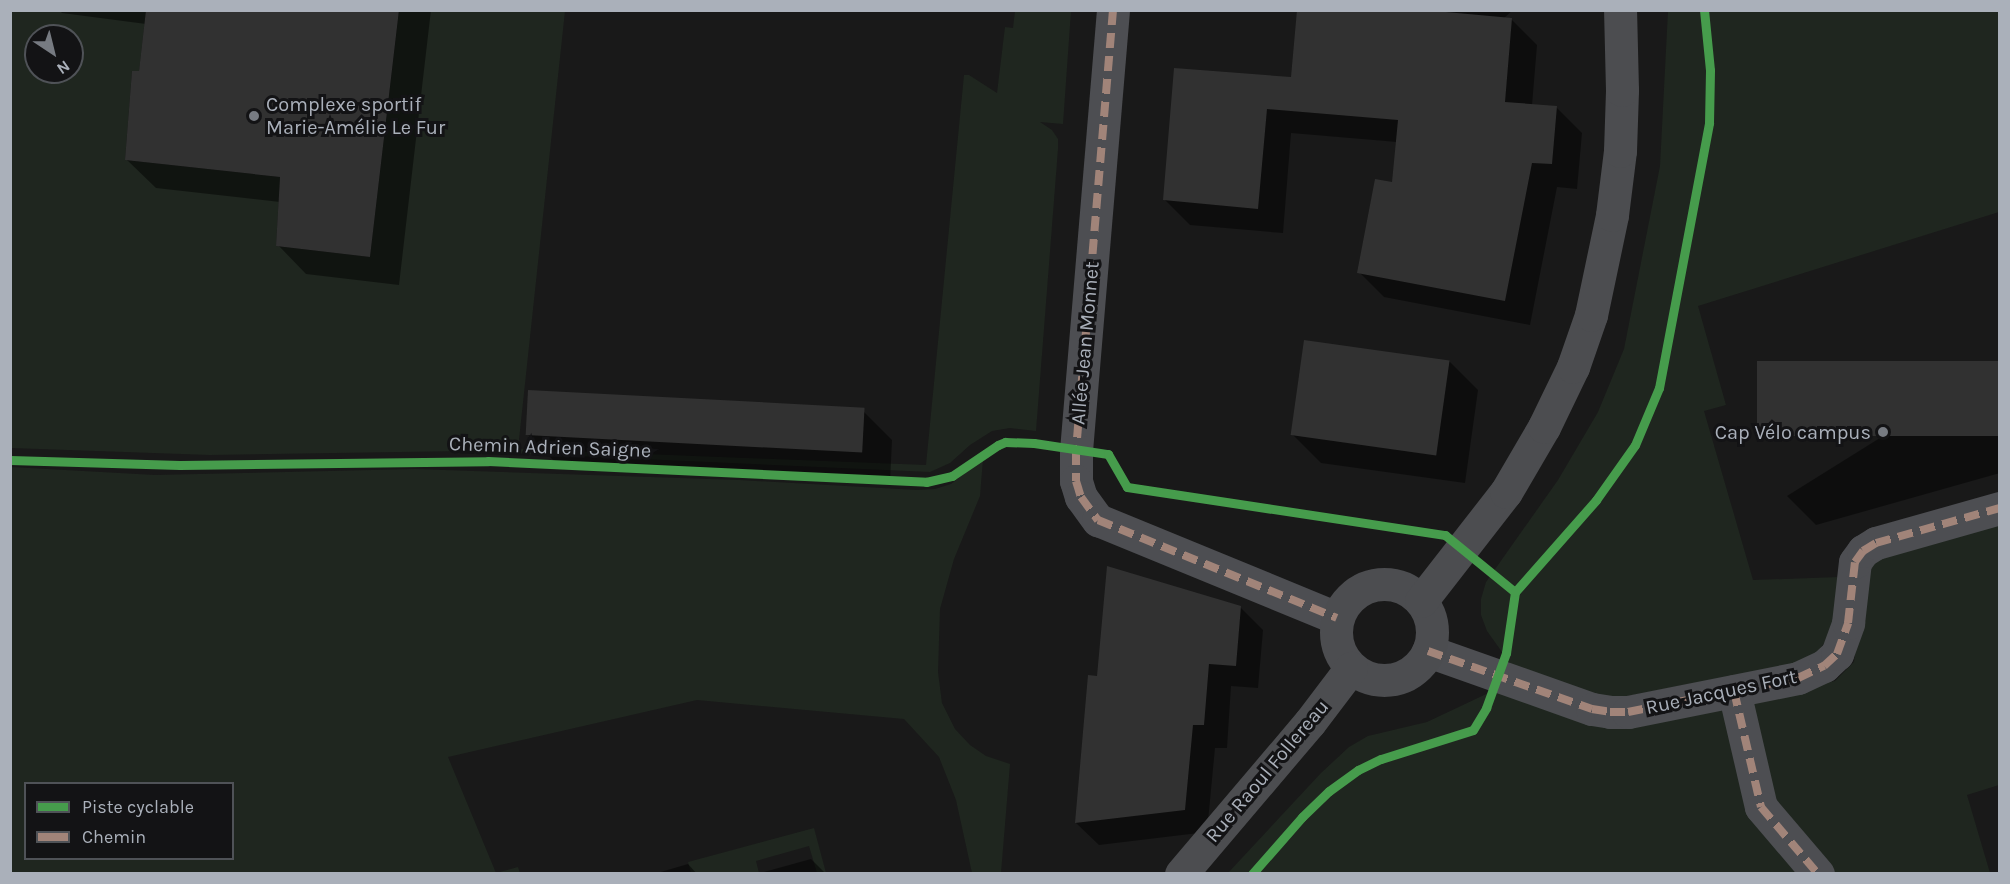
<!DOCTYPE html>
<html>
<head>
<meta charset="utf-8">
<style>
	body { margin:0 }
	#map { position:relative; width:2010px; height:884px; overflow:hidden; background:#191919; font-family:Karla,sans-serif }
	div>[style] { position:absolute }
	.green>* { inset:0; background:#1f261f }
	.shadow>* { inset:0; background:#0007 }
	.building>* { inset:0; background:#313131; transform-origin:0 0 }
	.street>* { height:33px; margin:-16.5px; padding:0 16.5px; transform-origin:16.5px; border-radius:16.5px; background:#4d4e52 }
	.secondary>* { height:33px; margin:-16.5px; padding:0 16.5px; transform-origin:16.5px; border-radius:16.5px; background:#4c4d50 }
	.secondary>.ring { margin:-16.5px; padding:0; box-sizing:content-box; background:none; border:33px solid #4c4d50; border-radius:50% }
	.quiet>* { height:8px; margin-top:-4px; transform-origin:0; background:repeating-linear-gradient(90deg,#a18479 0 15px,transparent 0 23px) }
	.cycleway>* { height:9px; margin:-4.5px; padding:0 4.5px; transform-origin:4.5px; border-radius:4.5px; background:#469c4c }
	.dots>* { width:16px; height:16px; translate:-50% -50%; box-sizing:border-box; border:3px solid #131315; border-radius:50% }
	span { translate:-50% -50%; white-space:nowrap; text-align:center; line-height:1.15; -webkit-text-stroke:6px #131315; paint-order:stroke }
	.poi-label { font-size:20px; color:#aab0ba }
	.left { translate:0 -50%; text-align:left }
	.right { translate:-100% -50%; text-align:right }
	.street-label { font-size:20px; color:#aab0ba }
	.frame { position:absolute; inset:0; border:12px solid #aab0ba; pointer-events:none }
	.legend { position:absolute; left:24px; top:782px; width:210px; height:78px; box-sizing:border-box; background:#131315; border:2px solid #4f5257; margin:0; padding:8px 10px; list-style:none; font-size:18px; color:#aab0ba }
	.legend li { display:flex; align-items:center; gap:12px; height:30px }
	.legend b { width:30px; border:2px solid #4f5257 }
	.north { position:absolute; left:24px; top:24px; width:60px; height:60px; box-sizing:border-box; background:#131315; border:2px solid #4f5257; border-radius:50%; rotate:145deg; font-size:16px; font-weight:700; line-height:24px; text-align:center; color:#aab0ba }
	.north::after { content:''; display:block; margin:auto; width:21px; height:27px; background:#777b82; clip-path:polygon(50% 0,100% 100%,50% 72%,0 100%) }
</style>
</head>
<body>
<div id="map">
	<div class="green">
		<i style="clip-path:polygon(evenodd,11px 11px,146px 11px,139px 71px,132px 71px,125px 160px,280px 177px,276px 246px,370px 257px,399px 11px,565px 11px,518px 449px,926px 465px,964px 75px,969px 75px,997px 93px,1005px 27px,1013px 28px,1015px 11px,1071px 11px,1063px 124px,1040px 122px,1052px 130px,1058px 139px,1058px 149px,1036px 431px,1010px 428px,992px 431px,970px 445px,950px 463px,930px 472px,465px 451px,210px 455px,11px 448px,11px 11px,36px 36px,72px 36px,72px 72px,36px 72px,36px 36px)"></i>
		<i style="clip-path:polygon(1668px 11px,1998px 11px,1999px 212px,1698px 306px,1726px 405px,1704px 411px,1753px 580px,1839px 577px,1839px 605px,1828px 638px,1816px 654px,1802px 662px,1608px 700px,1512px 666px,1487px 631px,1481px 615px,1481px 599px,1486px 582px,1558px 480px,1598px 412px,1624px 349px,1660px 166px)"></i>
		<i style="clip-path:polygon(evenodd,983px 459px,980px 496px,954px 559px,940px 609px,938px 672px,942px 703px,955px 729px,970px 745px,986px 756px,1010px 764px,1001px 873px,972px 873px,956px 800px,939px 757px,904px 719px,697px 700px,448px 757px,496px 873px,518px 867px,520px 873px,11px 873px,11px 467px,155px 475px,415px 469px,739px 480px,917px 490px,935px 489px,951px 484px,983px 459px,26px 784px,232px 784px,232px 858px,26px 858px,26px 784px)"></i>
		<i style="clip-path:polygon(1999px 518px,1999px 785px,1967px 795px,1990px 873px,1227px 874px,1321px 773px,1349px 747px,1368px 736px,1427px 722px,1499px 688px,1608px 726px,1835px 681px,1854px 662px,1864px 576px,1877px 556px)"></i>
		<i style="clip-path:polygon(814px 828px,826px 873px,817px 873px,809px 846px,756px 861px,759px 873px,691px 873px,688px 862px)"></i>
	</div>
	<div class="shadow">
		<i style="clip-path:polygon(59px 10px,431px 10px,399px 285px,306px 274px,278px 245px,280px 202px,156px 188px,127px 160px,146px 24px,62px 13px)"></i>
		<i style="clip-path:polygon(1327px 10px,1513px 10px,1503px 19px,1512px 20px,1537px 45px,1532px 105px,1556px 107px,1582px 133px,1577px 189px,1557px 187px,1530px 325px,1384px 297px,1359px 272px,1393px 184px,1397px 142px,1291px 133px,1283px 233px,1190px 225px,1165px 200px,1292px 79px)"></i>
		<i style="clip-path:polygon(1449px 361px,1478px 390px,1465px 483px,1321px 463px,1292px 434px)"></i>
		<i style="clip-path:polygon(2000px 363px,2000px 473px,1816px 525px,1787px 496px)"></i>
		<i style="clip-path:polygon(863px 411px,892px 440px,890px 482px,556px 463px,527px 434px)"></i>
		<i style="clip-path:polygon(1240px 607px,1263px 630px,1258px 688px,1231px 686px,1227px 748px,1215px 748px,1207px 832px,1099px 845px,1076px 823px,1089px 677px,1099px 678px)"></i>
		<i style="clip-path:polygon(811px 859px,826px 874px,764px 874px,764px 872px)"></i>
		<i style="clip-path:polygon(688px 864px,697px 874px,654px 874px)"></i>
	</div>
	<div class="building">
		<i style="clip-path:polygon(146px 10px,399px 10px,370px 257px,276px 246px,280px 177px,125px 160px,132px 71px,139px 71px)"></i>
		<i style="clip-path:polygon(1297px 10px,1424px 10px,1512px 18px,1505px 102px,1557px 106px,1552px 164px,1532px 163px,1505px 301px,1357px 273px,1375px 179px,1392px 182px,1398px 120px,1267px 109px,1258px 209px,1163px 200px,1174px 68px,1291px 77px)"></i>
		<i style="left:1304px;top:340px;width:147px;height:96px;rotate:8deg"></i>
		<i style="left:2000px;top:361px;width:75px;height:243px;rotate:90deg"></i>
		<i style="left:528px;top:390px;width:337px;height:45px;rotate:3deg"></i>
		<i style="clip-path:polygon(1107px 566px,1241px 606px,1236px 666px,1209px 664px,1204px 725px,1193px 725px,1185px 810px,1075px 823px,1088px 675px,1097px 676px)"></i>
	</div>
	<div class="street">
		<i style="left:1113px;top:10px;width:442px;rotate:94.8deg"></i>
		<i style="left:1076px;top:450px;width:31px;rotate:90deg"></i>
		<i style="left:1076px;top:481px;width:17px;rotate:73deg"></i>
		<i style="left:1081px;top:497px;width:29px;rotate:54deg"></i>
		<i style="left:1098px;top:520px;width:258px;rotate:22.3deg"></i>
		<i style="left:1428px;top:651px;width:174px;rotate:19.5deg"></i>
		<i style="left:1592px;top:709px;width:18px;rotate:9deg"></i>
		<i style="left:1610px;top:712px;width:18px"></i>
		<i style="left:1628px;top:712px;width:173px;rotate:-11.3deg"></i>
		<i style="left:1798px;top:678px;width:29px;rotate:-25deg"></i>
		<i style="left:1824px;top:666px;width:18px;rotate:-43deg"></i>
		<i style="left:1837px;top:654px;width:33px;rotate:-70deg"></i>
		<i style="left:1848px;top:623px;width:61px;rotate:-83.5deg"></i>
		<i style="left:1855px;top:562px;width:14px;rotate:-54deg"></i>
		<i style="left:1863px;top:551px;width:15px;rotate:-32deg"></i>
		<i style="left:1876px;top:543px;width:129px;rotate:-15.8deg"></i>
		<i style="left:1734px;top:691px;width:119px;rotate:76.9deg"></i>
		<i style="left:1761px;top:807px;width:88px;rotate:49.6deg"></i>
	</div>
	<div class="secondary">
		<i class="ring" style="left:1336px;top:584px;width:63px;height:63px"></i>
		<i style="left:1421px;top:601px;width:138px;rotate:-52.1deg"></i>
		<i style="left:1506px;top:492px;width:75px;rotate:-59.7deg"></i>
		<i style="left:1544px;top:427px;width:67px;rotate:-64.2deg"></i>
		<i style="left:1573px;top:367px;width:55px;rotate:-70.9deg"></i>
		<i style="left:1591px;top:315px;width:102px;rotate:-78.1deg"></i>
		<i style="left:1612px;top:215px;width:64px;rotate:-82.9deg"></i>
		<i style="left:1620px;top:151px;width:61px;rotate:-88.1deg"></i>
		<i style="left:1622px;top:90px;width:80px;rotate:-91.4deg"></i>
		<i style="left:1181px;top:874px;width:199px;rotate:-49.7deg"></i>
		<i style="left:1310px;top:722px;width:68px;rotate:-52.8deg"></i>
	</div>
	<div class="quiet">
		<i style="left:1113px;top:10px;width:442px;rotate:94.8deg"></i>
		<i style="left:1076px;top:450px;width:31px;rotate:90deg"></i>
		<i style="left:1076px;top:481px;width:17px;rotate:73deg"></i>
		<i style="left:1081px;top:497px;width:29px;rotate:54deg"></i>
		<i style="left:1098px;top:520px;width:258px;rotate:22.3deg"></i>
		<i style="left:1428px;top:651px;width:174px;rotate:19.5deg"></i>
		<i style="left:1592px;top:709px;width:18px;rotate:9deg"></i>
		<i style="left:1610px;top:712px;width:18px"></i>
		<i style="left:1628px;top:712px;width:173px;rotate:-11.3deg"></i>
		<i style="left:1798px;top:678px;width:29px;rotate:-25deg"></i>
		<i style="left:1824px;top:666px;width:18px;rotate:-43deg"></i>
		<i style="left:1837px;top:654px;width:33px;rotate:-70deg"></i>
		<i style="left:1848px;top:623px;width:61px;rotate:-83.5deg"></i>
		<i style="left:1855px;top:562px;width:14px;rotate:-54deg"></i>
		<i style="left:1863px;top:551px;width:15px;rotate:-32deg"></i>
		<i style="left:1876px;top:543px;width:129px;rotate:-15.8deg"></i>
		<i style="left:1734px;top:691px;width:119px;rotate:76.9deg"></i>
		<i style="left:1761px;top:807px;width:88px;rotate:49.6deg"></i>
	</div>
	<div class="cycleway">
		<i style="left:10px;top:460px;width:170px;rotate:1.7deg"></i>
		<i style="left:180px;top:465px;width:308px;rotate:-0.7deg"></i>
		<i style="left:488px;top:461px;width:439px;rotate:2.7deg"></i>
		<i style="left:926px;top:482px;width:27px;rotate:-13deg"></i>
		<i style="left:952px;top:476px;width:55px;rotate:-34deg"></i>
		<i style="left:998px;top:445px;width:8px;rotate:-23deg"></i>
		<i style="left:1005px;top:442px;width:29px;rotate:2deg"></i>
		<i style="left:1034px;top:443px;width:75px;rotate:8.5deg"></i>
		<i style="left:1108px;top:454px;width:38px;rotate:60deg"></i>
		<i style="left:1127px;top:487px;width:322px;rotate:8.6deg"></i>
		<i style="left:1445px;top:535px;width:90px;rotate:39.2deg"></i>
		<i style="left:1252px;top:874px;width:76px;rotate:-48.7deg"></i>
		<i style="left:1302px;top:817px;width:37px;rotate:-44deg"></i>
		<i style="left:1329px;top:791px;width:36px;rotate:-36deg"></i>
		<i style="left:1358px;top:770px;width:25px;rotate:-26deg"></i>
		<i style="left:1381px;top:759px;width:96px;rotate:-17.5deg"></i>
		<i style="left:1473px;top:730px;width:26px;rotate:-59deg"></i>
		<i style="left:1486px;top:708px;width:59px;rotate:-70deg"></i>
		<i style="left:1506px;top:653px;width:62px;rotate:-81.6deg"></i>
		<i style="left:1515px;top:592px;width:123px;rotate:-48.6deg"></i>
		<i style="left:1596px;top:500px;width:67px;rotate:-54.7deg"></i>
		<i style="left:1635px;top:445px;width:62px;rotate:-67.2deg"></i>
		<i style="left:1659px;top:388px;width:270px;rotate:-79.3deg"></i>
		<i style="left:1709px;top:123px;width:53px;rotate:-88.9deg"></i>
		<i style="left:1710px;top:70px;width:60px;rotate:-95.7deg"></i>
	</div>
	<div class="dots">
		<i style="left:254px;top:116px;background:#777b82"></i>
		<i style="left:1883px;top:432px;background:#777b82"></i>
	</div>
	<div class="poi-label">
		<span class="left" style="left:266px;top:116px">Complexe sportif<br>Marie-Amélie Le Fur</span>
		<span class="right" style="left:1871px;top:432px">Cap Vélo campus</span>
	</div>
	<div class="street-label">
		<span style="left:1085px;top:343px;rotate:-85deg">Allée Jean Monnet</span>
		<span style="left:550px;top:447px;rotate:2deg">Chemin Adrien Saigne</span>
		<span style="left:1721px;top:692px;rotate:-12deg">Rue Jacques Fort</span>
		<span style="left:1267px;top:771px;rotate:-50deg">Rue Raoul Follereau</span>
	</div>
	<div class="frame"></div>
	<ul class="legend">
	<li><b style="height:8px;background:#469c4c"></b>Piste cyclable</li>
	<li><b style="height:8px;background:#a18479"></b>Chemin</li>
	</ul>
	<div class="north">N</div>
</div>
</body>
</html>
